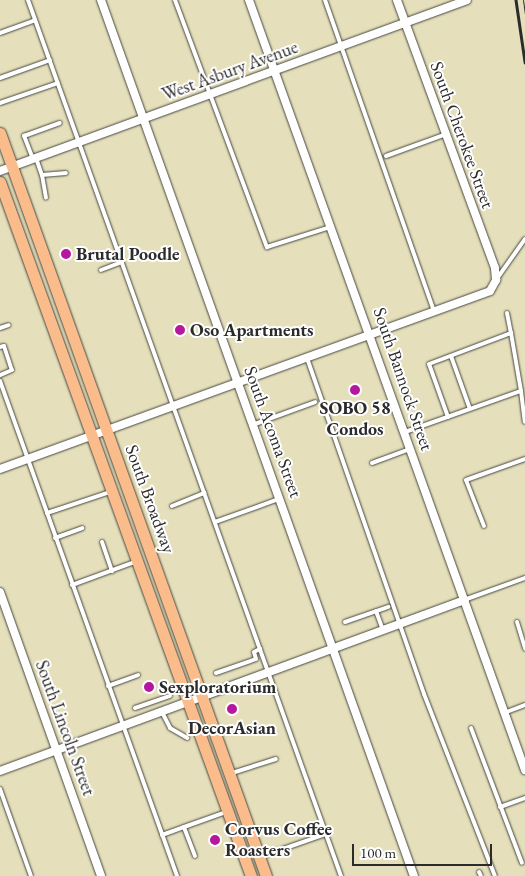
<!DOCTYPE html>
<html>
<head>
<meta charset="utf-8">
<style>
	body { margin:0 }
	#map { position:relative; width:525px; height:876px; overflow:hidden; background:#e5e0bb; font-family:"EB Garamond",serif }
	div>[style] { position:absolute }
	.roads { filter:drop-shadow(0 0 1px #474641) drop-shadow(0 0 1px #474641) }
	.service>* { height:4px; margin:-2px; padding:0 2px; transform-origin:2px; border-radius:2px; background:#fff }
	.minor>* { height:8px; margin:-4px; padding:0 4px; transform-origin:4px; border-radius:4px; background:#fff }
	.primary>* { height:11px; margin:-5.5px; padding:0 5.5px; transform-origin:5.5px; border-radius:5.5px; background:#fabc8b }
	.tram>* { height:1px; margin:-0.5px; padding:0 0.5px; transform-origin:0.5px; border-radius:0.5px; background:#2b2b2b }
	.rail>* { height:2.5px; margin:-1.25px; padding:0 1.25px; transform-origin:1.25px; border-radius:1.25px; background:#2b2b2b }
	.dots>* { width:14px; height:14px; translate:-50% -50%; box-sizing:border-box; border:2px solid #fff; border-radius:50% }
	span { translate:-50% -50%; white-space:nowrap; text-align:center; line-height:1.15; -webkit-text-stroke:4px #fff; paint-order:stroke }
	.street-label { font-size:18px; color:#2b2b2b }
	.poi-label { font-size:18px; color:#2b2b2b; font-weight:700 }
	.left { translate:0 -50%; text-align:left }
	.scale { position:absolute; left:352px; top:844px; width:140px; height:22px; box-sizing:border-box; border:2px solid #2b2b2b; border-top:0; padding-left:6px; font-size:15px; line-height:18px; white-space:nowrap; color:#2b2b2b; -webkit-text-stroke:4px #fff; paint-order:stroke }
</style>
</head>
<body>
<div id="map">
	<div class="roads">
		<div class="service">
			<i style="left:28px;top:0;width:930px;rotate:70.34deg"></i>
			<i style="left:175px;top:0;width:264px;rotate:69.6deg"></i>
			<i style="left:267px;top:247px;width:66px;rotate:-17.6deg"></i>
			<i style="left:325px;top:0;width:330px;rotate:70.7deg"></i>
			<i style="left:0;top:33px;width:37px;rotate:-20deg"></i>
			<i style="left:0;top:78px;width:53px;rotate:-19.8deg"></i>
			<i style="left:0;top:103px;width:61px;rotate:-19deg"></i>
			<i style="left:386px;top:156px;width:64px;rotate:-20.1deg"></i>
			<i style="left:36px;top:158px;width:18px;rotate:71deg"></i>
			<i style="left:42px;top:175px;width:24px;rotate:-5deg"></i>
			<i style="left:33px;top:159px;width:25px;rotate:-111deg"></i>
			<i style="left:24px;top:136px;width:38px;rotate:-20deg"></i>
			<i style="left:42px;top:175px;width:23px;rotate:80deg"></i>
			<i style="left:101px;top:270px;width:22px;rotate:-21deg"></i>
			<i style="left:496px;top:280px;width:50px;rotate:-54.7deg"></i>
			<i style="left:507px;top:313px;width:20px;rotate:79deg"></i>
			<i style="left:0;top:328px;width:9px;rotate:-18deg"></i>
			<i style="left:0;top:347px;width:4px;rotate:-14deg"></i>
			<i style="left:4px;top:346px;width:25px;rotate:72deg"></i>
			<i style="left:12px;top:370px;width:13px;rotate:157deg"></i>
			<i style="left:451px;top:356px;width:56px;rotate:70.3deg"></i>
			<i style="left:307px;top:358px;width:356px;rotate:70.8deg"></i>
			<i style="left:424px;top:694px;width:195px;rotate:68.7deg"></i>
			<i style="left:0;top:381px;width:526px;rotate:70.32deg"></i>
			<i style="left:448px;top:417px;width:56px;rotate:-109.7deg"></i>
			<i style="left:429px;top:364px;width:88px;rotate:-20.7deg"></i>
			<i style="left:511px;top:333px;width:59px;rotate:80.2deg"></i>
			<i style="left:255px;top:424px;width:64px;rotate:-20.1deg"></i>
			<i style="left:405px;top:432px;width:123px;rotate:-19.5deg"></i>
			<i style="left:521px;top:391px;width:31px;rotate:83deg"></i>
			<i style="left:372px;top:463px;width:40px;rotate:-20.2deg"></i>
			<i style="left:172px;top:506px;width:35px;rotate:-22deg"></i>
			<i style="left:47px;top:513px;width:66px;rotate:-18.4deg"></i>
			<i style="left:215px;top:522px;width:68px;rotate:-19.8deg"></i>
			<i style="left:484px;top:526px;width:49px;rotate:-111.4deg"></i>
			<i style="left:466px;top:480px;width:63px;rotate:-19.6deg"></i>
			<i style="left:55px;top:538px;width:29px;rotate:-20deg"></i>
			<i style="left:102px;top:542px;width:31px;rotate:71deg"></i>
			<i style="left:72px;top:585px;width:67px;rotate:-20.1deg"></i>
			<i style="left:464px;top:600px;width:65px;rotate:-19.8deg"></i>
			<i style="left:376px;top:611px;width:20px;rotate:70deg"></i>
			<i style="left:345px;top:622px;width:46px;rotate:-19.2deg"></i>
			<i style="left:517px;top:622px;width:28px;rotate:73deg"></i>
			<i style="left:216px;top:673px;width:42px;rotate:-19.3deg"></i>
			<i style="left:256px;top:659px;width:7px;rotate:-106deg"></i>
			<i style="left:254px;top:652px;width:7px;rotate:-27deg"></i>
			<i style="left:108px;top:686px;width:32px;rotate:-20deg"></i>
			<i style="left:135px;top:708px;width:37px;rotate:-19deg"></i>
			<i style="left:162px;top:712px;width:18px;rotate:63deg"></i>
			<i style="left:170px;top:728px;width:20px;rotate:30deg"></i>
			<i style="left:504px;top:713px;width:22px;rotate:-21deg"></i>
			<i style="left:471px;top:728px;width:144px;rotate:69.3deg"></i>
			<i style="left:232px;top:773px;width:46px;rotate:-17.7deg"></i>
			<i style="left:0;top:789px;width:92px;rotate:70.4deg"></i>
			<i style="left:500px;top:807px;width:27px;rotate:-20deg"></i>
			<i style="left:162px;top:835px;width:23px;rotate:-20deg"></i>
			<i style="left:195px;top:856px;width:31px;rotate:-111deg"></i>
			<i style="left:184px;top:827px;width:45px;rotate:-19.7deg"></i>
			<i style="left:260px;top:857px;width:70px;rotate:-19.2deg"></i>
			<i style="left:479px;top:872px;width:4px;rotate:63deg"></i>
		</div>
		<div class="minor">
			<i style="left:101px;top:0;width:930px;rotate:70.34deg"></i>
			<i style="left:249px;top:0;width:818px;rotate:70.28deg"></i>
			<i style="left:0;top:171px;width:497px;rotate:-20.1deg"></i>
			<i style="left:0;top:469px;width:521px;rotate:-19.96deg"></i>
			<i style="left:490px;top:291px;width:13px;rotate:-61deg"></i>
			<i style="left:496px;top:280px;width:12px;rotate:-95deg"></i>
			<i style="left:495px;top:268px;width:285px;rotate:-110.1deg"></i>
			<i style="left:0;top:592px;width:301px;rotate:70.4deg"></i>
			<i style="left:0;top:771px;width:495px;rotate:-20.2deg"></i>
		</div>
		<div class="primary">
			<i style="left:0;top:133px;width:789px;rotate:70.3deg"></i>
			<i style="left:0;top:182px;width:738px;rotate:70.12deg"></i>
		</div>
	</div>
	<div class="tram">
		<i style="left:523px;top:0;width:15px;rotate:82deg"></i>
	</div>
	<div class="rail">
		<i style="left:516px;top:0;width:63px;rotate:81.7deg"></i>
	</div>
	<div class="dots">
		<i style="left:66px;top:254px;background:#b5179e"></i>
		<i style="left:180px;top:330px;background:#b5179e"></i>
		<i style="left:355px;top:390px;background:#b5179e"></i>
		<i style="left:149px;top:687px;background:#b5179e"></i>
		<i style="left:232px;top:709px;background:#b5179e"></i>
		<i style="left:215px;top:840px;background:#b5179e"></i>
	</div>
	<div class="street-label">
		<span style="left:230px;top:71px;rotate:-20deg">West Asbury Avenue</span>
		<span style="left:462px;top:135px;rotate:70deg">South Cherokee Street</span>
		<span style="left:403px;top:379px;rotate:71deg">South Bannock Street</span>
		<span style="left:273px;top:432px;rotate:70deg">South Acoma Street</span>
		<span style="left:150px;top:499px;rotate:70deg">South Broadway</span>
		<span style="left:65px;top:728px;rotate:70deg">South Lincoln Street</span>
	</div>
	<div class="poi-label">
		<span class="left" style="left:76px;top:254px">Brutal Poodle</span>
		<span class="left" style="left:190px;top:330px">Oso Apartments</span>
		<span style="left:355px;top:419px">SOBO 58<br>Condos</span>
		<span class="left" style="left:159px;top:687px">Sexploratorium</span>
		<span style="left:232px;top:728px">DecorAsian</span>
		<span class="left" style="left:225px;top:840px">Corvus Coffee<br>Roasters</span>
	</div>
	<div class="scale">100 m</div>
</div>
</body>
</html>
